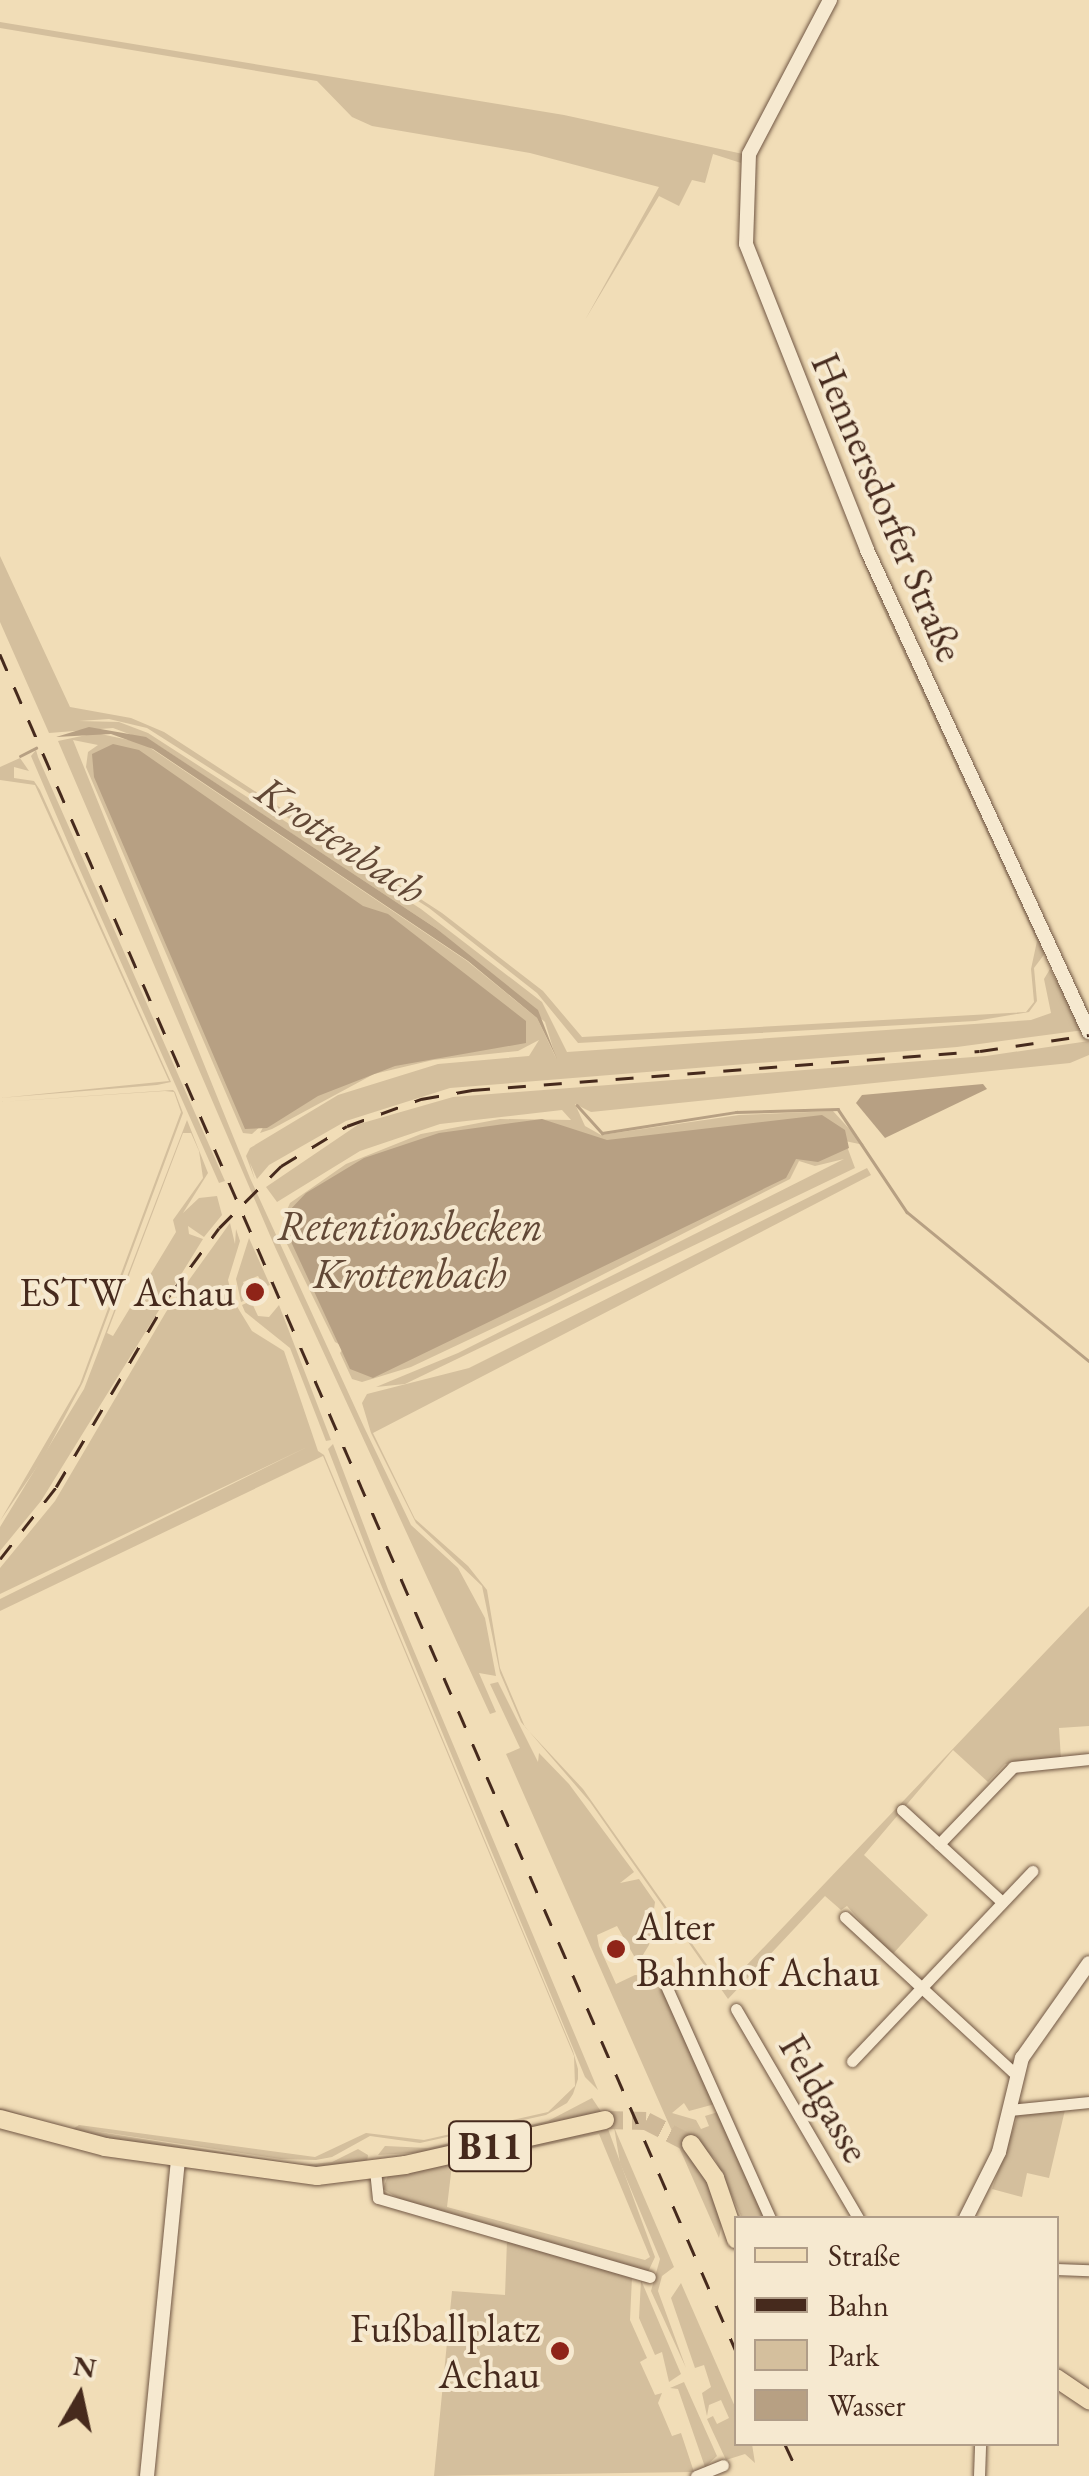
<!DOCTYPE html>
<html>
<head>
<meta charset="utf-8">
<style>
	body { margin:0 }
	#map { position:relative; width:1089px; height:2476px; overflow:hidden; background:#f1ddb7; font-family:"EB Garamond",serif }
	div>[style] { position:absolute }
	.green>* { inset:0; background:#d4bf9d }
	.water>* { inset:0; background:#b7a083 }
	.stream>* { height:2.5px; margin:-1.25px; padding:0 1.25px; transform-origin:1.25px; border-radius:1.25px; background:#b7a083 }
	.primary-tunnel>* { height:18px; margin-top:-9px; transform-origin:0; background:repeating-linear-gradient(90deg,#cfb998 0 18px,transparent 0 27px) }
	.roads { filter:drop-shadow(0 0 2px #715744) drop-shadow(0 0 2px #715744) }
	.minor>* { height:11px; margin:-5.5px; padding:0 5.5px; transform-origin:5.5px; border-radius:5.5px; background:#f6e9d0 }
	.tertiary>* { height:14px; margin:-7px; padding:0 7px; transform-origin:7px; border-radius:7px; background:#f6e9d0 }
	.primary>* { height:18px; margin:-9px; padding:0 9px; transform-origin:9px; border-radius:9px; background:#f1ddb7 }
	.rail>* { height:2.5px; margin-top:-1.25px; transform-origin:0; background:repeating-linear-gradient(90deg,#462a1d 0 18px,transparent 0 36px) }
	.dots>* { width:28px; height:28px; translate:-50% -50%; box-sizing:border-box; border:5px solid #f6e9d0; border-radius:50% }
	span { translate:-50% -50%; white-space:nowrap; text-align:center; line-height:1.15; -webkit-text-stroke:8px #f6e9d0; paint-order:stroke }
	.shield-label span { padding:2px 8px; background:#f6e9d0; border:2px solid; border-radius:8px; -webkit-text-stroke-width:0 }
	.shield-label { font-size:38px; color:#462a1d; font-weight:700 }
	.street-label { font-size:40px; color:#462a1d }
	.poi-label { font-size:40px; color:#462a1d }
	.right { translate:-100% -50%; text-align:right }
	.left { translate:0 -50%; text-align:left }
	.water-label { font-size:42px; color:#624836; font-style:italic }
	.legend { position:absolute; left:734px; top:2216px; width:325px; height:230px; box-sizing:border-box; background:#f6e9d0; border:2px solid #b09d88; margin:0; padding:12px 18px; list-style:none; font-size:30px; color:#462a1d }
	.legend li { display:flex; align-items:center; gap:20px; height:50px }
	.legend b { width:50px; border:2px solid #b09d88 }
	.north { position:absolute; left:30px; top:2346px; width:100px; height:100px; -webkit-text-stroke:8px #f6e9d0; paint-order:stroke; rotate:9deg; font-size:28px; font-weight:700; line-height:40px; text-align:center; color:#462a1d }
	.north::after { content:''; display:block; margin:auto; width:35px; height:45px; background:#462a1d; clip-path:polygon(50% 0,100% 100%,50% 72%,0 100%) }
</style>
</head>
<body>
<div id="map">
	<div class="green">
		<i style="clip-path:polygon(0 22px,564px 115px,743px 154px,741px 163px,713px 154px,705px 183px,692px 180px,679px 206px,659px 196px,585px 320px,659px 187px,530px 153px,372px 126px,352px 117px,317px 81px,0 28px)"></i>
		<i style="clip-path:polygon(742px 246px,1046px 952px,1034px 968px,1037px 1001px,1029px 1012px,975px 1021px,578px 1043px,537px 993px,429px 908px,147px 728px,109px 719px,79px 721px,119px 722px,148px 733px,421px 909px,542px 1002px,567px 1052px,1031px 1020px,1051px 1013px,1044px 979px,1050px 969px,1084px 1030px,957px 1047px,450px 1088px,346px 1121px,269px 1165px,257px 1179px,250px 1163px,255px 1180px,246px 1156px,250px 1148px,338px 1095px,438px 1064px,529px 1056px,539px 1040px,518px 1051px,433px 1060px,374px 1074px,272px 1129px,260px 1133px,267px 1120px,252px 1134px,243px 1133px,86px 767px,88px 752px,98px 745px,73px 740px,250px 1178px,364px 1427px,411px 1525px,458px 1568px,485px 1618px,496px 1676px,479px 1673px,496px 1712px,490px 1714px,275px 1247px,58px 741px,96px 733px,143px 743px,467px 961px,537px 1018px,556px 1058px,545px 1022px,437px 929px,156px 744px,113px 728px,49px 733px,0 622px,0 556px,70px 707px,131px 718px,164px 732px,442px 913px,543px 991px,582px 1037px,1026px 1012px,1034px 1002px,1031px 969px,1037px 941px,877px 596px)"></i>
		<i style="clip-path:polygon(36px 750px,38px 757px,225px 1181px,219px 1183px,75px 859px,31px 756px)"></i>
		<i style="clip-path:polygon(20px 758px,29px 771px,14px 767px,14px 778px,34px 781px,40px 790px,171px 1082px,157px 1085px,0 1098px,169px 1081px,35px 785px,0 780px,0 767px)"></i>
		<i style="clip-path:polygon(1089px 1041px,1089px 1055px,1070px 1063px,591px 1112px,575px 1104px,585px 1126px,601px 1135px,739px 1115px,833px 1111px,864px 1145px,845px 1141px,855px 1168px,405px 1384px,376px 1387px,458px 1353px,844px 1159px,815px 1166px,799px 1161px,790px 1179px,551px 1301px,411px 1367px,362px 1382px,352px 1379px,340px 1353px,344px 1347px,335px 1342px,286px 1242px,283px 1219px,290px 1203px,346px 1164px,421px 1134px,500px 1119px,571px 1120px,562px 1110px,440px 1124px,360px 1151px,277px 1202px,266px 1187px,359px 1124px,453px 1097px,986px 1056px)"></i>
		<i style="clip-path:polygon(173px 1090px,175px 1092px,183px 1113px,83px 1382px,43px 1458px,0 1521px,80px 1384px,181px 1112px,174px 1092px,165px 1091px,0 1102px)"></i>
		<i style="clip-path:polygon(evenodd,187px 1120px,208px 1173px,183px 1213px,199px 1198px,217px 1196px,222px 1215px,204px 1237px,188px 1226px,189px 1234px,203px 1239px,41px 1501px,0 1551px,0 1527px,84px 1389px,187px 1120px,183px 1133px,191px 1133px,199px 1151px,203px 1178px,173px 1220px,176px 1232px,113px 1336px,107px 1333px,183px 1133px)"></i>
		<i style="clip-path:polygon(867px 1168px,871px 1175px,373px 1433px,415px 1519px,468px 1566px,487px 1590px,500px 1668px,525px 1727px,583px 1789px,724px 1989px,1089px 1606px,1089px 1726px,1059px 1728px,1061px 1759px,1005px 1764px,988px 1782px,953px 1750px,864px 1855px,928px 1915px,891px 1956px,847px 1906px,841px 1910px,825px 1896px,728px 1999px,590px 1802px,521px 1722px,500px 1673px,482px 1586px,416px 1523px,371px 1433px,362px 1403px,367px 1394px,469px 1368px)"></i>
		<i style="clip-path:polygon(230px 1223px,235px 1244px,236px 1229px,240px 1241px,228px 1280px,233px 1300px,252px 1331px,284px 1351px,318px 1451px,324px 1455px,573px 2051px,578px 2069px,578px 2079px,573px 2094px,567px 2103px,546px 2115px,420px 2143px,370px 2136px,332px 2157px,316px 2160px,281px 2159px,82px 2129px,302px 2165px,332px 2162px,358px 2149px,368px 2155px,367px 2162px,320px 2171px,89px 2139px,0 2114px,0 2108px,71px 2130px,79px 2125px,315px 2157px,366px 2133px,424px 2140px,548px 2112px,575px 2086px,574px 2056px,323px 1456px,0 1611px,0 1599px,307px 1447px,0 1594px,0 1568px,55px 1501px,166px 1312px)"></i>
		<i style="clip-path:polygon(249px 1238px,270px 1285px,264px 1287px,258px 1276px,243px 1282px,250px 1298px,241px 1302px,236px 1279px)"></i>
		<i style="clip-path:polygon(251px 1301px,258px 1316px,269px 1317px,279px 1305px,331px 1440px,326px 1441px,290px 1348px,245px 1312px,242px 1305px)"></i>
		<i style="clip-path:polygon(333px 1444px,388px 1589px,598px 2090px,585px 2077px,372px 1563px,328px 1449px)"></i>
		<i style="clip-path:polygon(498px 1682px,538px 1762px,539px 1753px,569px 1784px,634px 1872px,620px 1883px,639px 1879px,655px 1902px,649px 1945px,638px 1963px,617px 1926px,597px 1935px,599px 1946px,616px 1984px,635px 1975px,659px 1977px,715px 2104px,689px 2111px,684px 2103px,672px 2113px,696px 2120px,701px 2129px,709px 2126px,705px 2116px,718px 2112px,765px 2218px,742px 2218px,715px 2159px,695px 2140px,723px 2218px,719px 2238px,506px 1754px,520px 1748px,490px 1684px)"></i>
		<i style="clip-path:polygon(592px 2098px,604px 2116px,446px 2151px,378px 2155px,385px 2146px,428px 2148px,548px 2121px)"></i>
		<i style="clip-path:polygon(1065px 2110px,1049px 2178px,1027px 2173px,1022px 2197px,992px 2189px,1018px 2115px)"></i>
		<i style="clip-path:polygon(614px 2127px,674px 2267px,662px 2276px,658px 2291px,686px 2368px,651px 2291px,660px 2259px,620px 2163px)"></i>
		<i style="clip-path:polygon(evenodd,608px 2129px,655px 2257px,648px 2272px,403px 2201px,383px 2189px,388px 2175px,608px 2129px,599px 2134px,650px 2257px,645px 2260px,447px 2207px,452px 2165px,599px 2134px)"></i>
		<i style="clip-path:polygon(507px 2240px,632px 2277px,630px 2320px,647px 2358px,640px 2362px,655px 2395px,662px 2393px,658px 2403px,672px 2436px,681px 2433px,694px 2472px,434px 2476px,452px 2291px,505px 2295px)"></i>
		<i style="clip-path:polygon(641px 2280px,681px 2374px,669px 2382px,662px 2352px,655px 2355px,639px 2318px)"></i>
		<i style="clip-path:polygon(681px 2283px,736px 2409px,736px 2444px,752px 2444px,755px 2463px,745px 2454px,726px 2460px,712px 2430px,707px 2419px,713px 2416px,717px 2424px,729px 2418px,721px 2400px,709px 2405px,707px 2416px,702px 2393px,711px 2387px,704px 2365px,695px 2368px,671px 2298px)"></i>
		<i style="clip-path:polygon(684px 2382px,717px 2456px,705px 2467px,678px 2389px,670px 2388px)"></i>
	</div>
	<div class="water">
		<i style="clip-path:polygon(89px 727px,146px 737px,437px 929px,538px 1010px,557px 1059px,537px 1018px,468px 961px,153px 749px,111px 734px,56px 737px)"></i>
		<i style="clip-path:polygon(113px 744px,139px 750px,363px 906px,388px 914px,526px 1021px,526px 1043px,395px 1066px,318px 1096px,267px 1128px,245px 1129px,94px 777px,92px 754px)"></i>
		<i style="clip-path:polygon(983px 1084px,987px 1089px,885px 1138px,856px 1103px,862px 1095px)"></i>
		<i style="clip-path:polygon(822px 1115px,845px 1130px,849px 1148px,818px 1162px,796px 1159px,786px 1178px,373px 1378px,350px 1369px,287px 1233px,288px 1212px,306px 1193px,364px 1158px,439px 1133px,542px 1119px,607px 1140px)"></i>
	</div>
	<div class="stream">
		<i style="left:20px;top:756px;width:18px;rotate:-27deg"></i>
		<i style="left:577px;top:1105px;width:38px;rotate:48deg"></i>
		<i style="left:602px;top:1133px;width:136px;rotate:-8.9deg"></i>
		<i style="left:736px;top:1112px;width:102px;rotate:-1.7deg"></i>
		<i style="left:838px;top:1109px;width:124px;rotate:56.2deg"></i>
		<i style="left:907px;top:1212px;width:235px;rotate:39.3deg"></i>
	</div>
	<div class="primary-tunnel">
		<i style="left:605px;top:2120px;width:41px;rotate:1.4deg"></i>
		<i style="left:646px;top:2121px;width:51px;rotate:27.1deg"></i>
	</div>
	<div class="roads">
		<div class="minor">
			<i style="left:902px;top:1810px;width:136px;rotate:42.6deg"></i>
			<i style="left:939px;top:1844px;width:107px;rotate:-46.1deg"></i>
			<i style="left:1013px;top:1767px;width:76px;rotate:-6deg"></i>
			<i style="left:845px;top:1917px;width:233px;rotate:42.7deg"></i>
			<i style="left:667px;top:1988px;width:252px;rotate:65.9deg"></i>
			<i style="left:736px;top:2009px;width:242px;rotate:59.7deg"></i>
			<i style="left:852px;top:2061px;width:262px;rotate:-46.5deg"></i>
			<i style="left:1010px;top:2110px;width:79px;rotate:-5.8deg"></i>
			<i style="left:375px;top:2170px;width:28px;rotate:84deg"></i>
			<i style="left:378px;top:2198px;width:283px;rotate:16.2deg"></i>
			<i style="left:1056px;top:2269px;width:33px;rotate:2deg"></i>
			<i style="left:696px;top:2476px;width:29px;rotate:-22deg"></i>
			<i style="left:979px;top:2476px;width:32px;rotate:-88deg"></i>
		</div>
		<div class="tertiary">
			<i style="left:830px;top:0;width:174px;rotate:117.7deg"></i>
			<i style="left:749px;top:154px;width:90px;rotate:91.9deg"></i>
			<i style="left:746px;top:244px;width:329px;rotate:68.4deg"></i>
			<i style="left:867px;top:550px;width:531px;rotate:65.27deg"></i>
			<i style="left:966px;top:2218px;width:74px;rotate:-63.4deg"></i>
			<i style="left:999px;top:2152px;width:97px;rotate:-76.3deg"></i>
			<i style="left:1022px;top:2058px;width:116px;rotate:-54.8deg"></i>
			<i style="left:147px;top:2476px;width:319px;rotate:-84.4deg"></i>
		</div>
		<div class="primary">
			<i style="left:0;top:2119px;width:109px;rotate:14.9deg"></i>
			<i style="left:105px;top:2147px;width:214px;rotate:7.8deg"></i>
			<i style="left:317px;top:2176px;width:89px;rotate:-7.1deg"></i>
			<i style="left:405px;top:2165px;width:205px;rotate:-12.7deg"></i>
			<i style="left:691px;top:2144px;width:42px;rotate:54.8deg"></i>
			<i style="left:715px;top:2178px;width:65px;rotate:71deg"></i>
			<i style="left:1056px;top:2378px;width:40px;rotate:34deg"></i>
		</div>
	</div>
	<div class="rail">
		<i style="left:0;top:654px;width:1850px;rotate:66.55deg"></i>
		<i style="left:0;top:1559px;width:91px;rotate:-52.1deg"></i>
		<i style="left:56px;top:1487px;width:222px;rotate:-59.4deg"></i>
		<i style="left:169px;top:1296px;width:84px;rotate:-53.7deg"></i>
		<i style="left:219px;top:1228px;width:88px;rotate:-45deg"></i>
		<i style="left:281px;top:1166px;width:77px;rotate:-31.2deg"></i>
		<i style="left:347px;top:1126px;width:79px;rotate:-20deg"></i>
		<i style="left:421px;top:1099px;width:52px;rotate:-10deg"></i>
		<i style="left:472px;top:1090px;width:509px;rotate:-4.39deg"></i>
		<i style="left:980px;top:1051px;width:110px;rotate:-8.4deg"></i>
		<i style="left:785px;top:2444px;width:35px;rotate:65deg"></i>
	</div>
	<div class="dots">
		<i style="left:255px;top:1292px;background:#8f2418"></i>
		<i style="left:616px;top:1949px;background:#8f2418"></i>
		<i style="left:560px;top:2351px;background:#8f2418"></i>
	</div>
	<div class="shield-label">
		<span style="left:490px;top:2146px">B11</span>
	</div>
	<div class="street-label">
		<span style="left:888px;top:507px;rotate:67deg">Hennersdorfer Straße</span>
		<span style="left:825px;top:2098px;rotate:60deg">Feldgasse</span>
	</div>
	<div class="poi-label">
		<span class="right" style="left:235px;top:1292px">ESTW Achau</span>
		<span class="left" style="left:636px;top:1949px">Alter<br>Bahnhof Achau</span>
		<span class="right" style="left:540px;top:2351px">Fußballplatz<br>Achau</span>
	</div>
	<div class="water-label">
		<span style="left:341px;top:840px;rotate:34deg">Krottenbach</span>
		<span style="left:410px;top:1250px">Retentionsbecken<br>Krottenbach</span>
	</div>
	<ul class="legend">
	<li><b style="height:12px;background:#f1ddb7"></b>Straße</li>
	<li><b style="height:12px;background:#462a1d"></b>Bahn</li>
	<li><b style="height:28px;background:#d4bf9d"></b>Park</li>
	<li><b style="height:28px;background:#b7a083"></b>Wasser</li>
	</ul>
	<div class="north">N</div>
</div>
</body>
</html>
